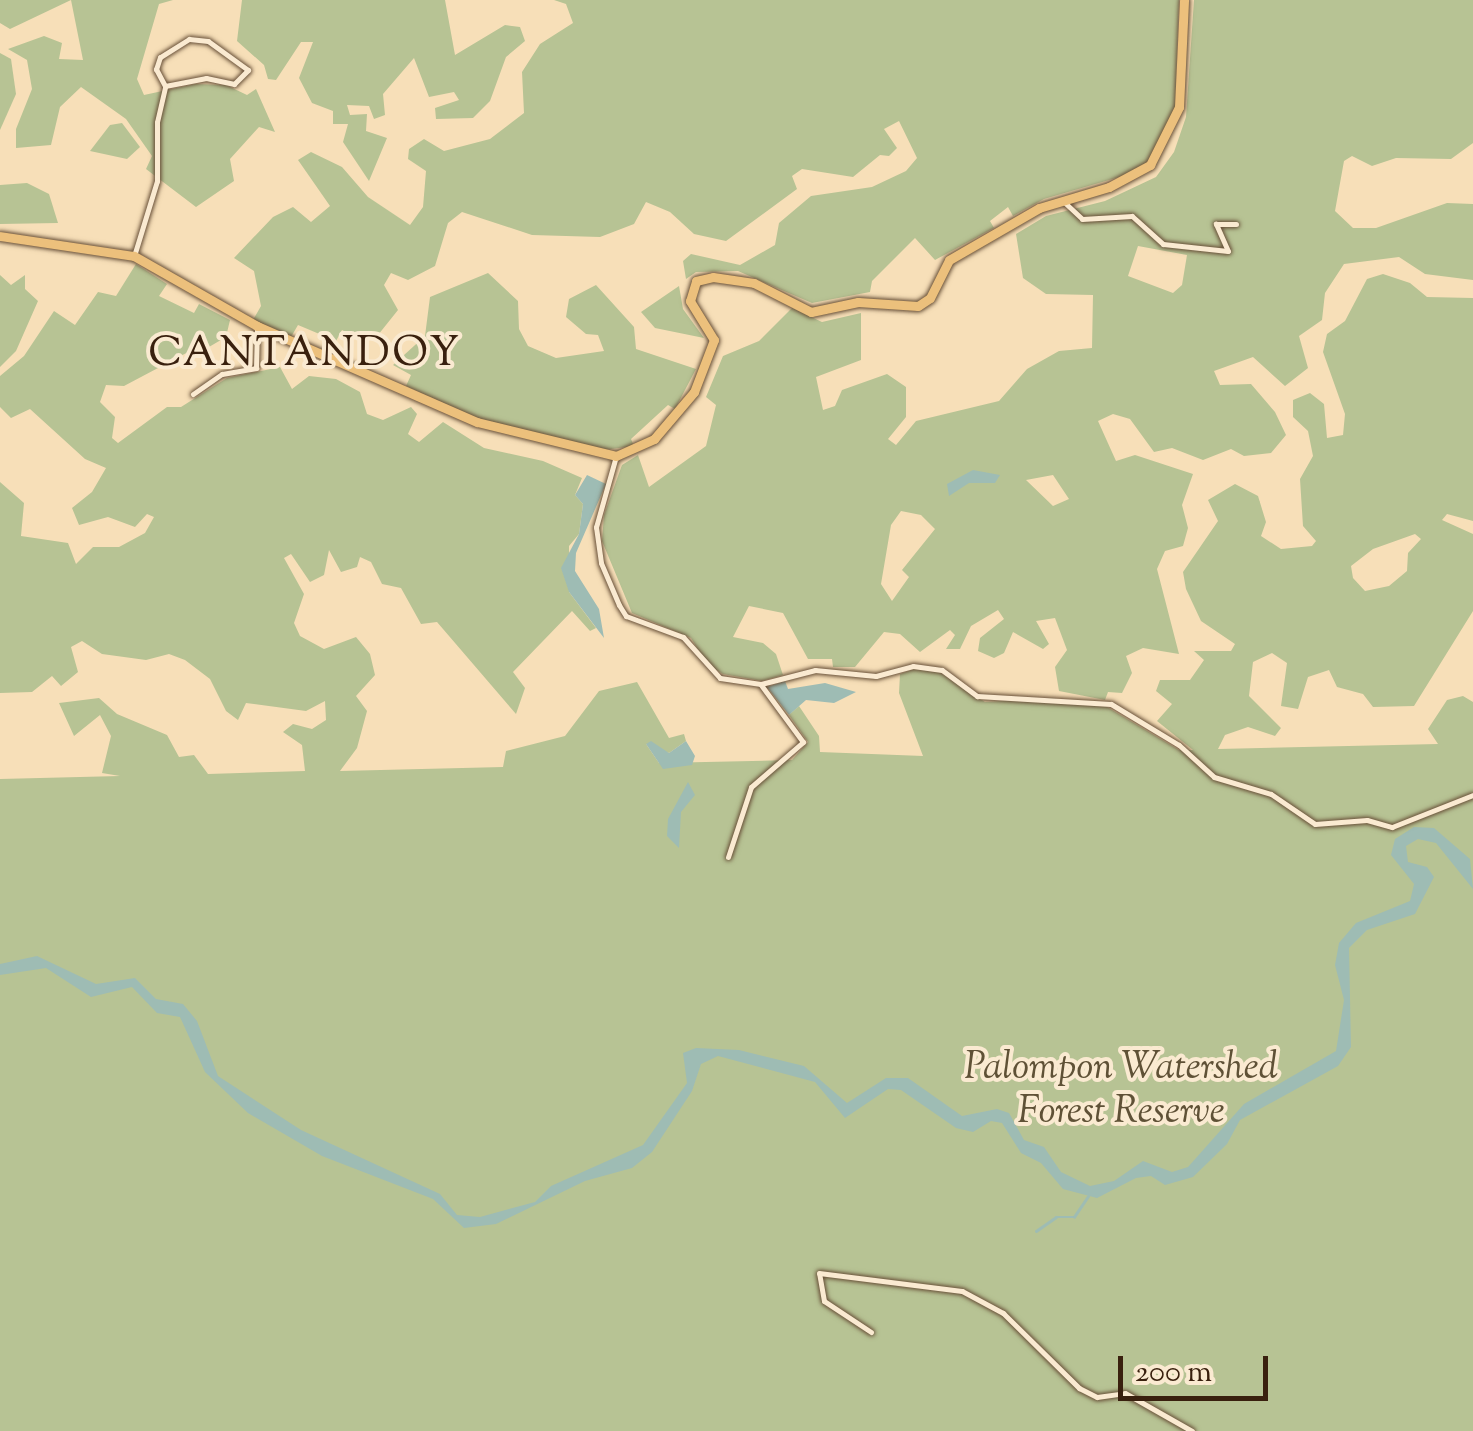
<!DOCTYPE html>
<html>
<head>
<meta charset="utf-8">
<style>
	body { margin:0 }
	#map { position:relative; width:1473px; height:1431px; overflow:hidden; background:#f7dfb8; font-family:"Sorts Mill Goudy",serif }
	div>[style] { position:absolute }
	.green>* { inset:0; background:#b7c394 }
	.water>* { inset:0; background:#9ebcb4 }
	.stream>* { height:2.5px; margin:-1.25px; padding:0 1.25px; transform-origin:1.25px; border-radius:1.25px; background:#9ebcb4 }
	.roads { filter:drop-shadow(0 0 2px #685038) drop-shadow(0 0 2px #685038) }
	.minor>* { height:5px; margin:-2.5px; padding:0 2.5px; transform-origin:2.5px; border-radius:2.5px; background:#faead1 }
	.highway>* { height:9px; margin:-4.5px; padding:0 4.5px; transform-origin:4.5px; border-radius:4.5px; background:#ecc07c }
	span { translate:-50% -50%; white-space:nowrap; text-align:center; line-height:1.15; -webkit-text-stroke:8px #faead1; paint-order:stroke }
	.park-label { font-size:38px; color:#5f5136; font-style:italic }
	.quarter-label { font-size:42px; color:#39200e; letter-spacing:2.5px }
	.scale { position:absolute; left:1118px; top:1356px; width:150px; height:45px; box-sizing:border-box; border:5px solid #39200e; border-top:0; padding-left:12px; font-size:30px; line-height:35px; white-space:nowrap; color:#39200e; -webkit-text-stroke:8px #faead1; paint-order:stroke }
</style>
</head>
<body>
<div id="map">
	<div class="green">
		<i style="clip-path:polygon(0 0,173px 0,159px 4px,137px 79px,144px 95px,195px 84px,226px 85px,247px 95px,256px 89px,275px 132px,259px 127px,230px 159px,234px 181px,196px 207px,146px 169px,152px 156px,126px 119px,81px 87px,60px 107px,51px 145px,16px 148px,16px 129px,32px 89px,27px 60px,8px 49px,44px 36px,62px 43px,59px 59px,83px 60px,71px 0,10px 29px,0 23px)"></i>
		<i style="clip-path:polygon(242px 0,445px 0,455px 55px,505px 25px,520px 27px,525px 41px,506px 57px,490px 101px,473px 118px,436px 119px,435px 108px,459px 100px,454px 92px,429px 97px,414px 58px,383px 94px,385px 115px,374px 119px,369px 106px,347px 105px,350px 115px,367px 114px,366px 131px,387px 138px,369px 181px,343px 142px,348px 124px,333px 124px,333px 111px,312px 103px,299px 78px,313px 42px,301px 42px,276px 80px,268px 79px,264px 65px,237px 41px)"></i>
		<i style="clip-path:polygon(554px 0,1179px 0,1175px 109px,1154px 157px,1133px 173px,1044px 199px,1013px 216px,1008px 207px,990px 221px,994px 228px,935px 260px,915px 238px,872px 281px,870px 292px,812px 303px,738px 271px,696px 272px,686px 279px,683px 261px,691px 254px,740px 265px,775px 245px,779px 223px,811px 196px,872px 187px,906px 171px,917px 158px,899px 121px,884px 129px,897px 148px,889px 156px,880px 155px,853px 177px,802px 169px,792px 176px,797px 189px,726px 241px,694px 234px,670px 212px,646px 202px,634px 224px,600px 237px,532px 235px,462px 212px,448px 223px,435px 266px,408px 280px,391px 273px,384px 285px,398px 310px,378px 335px,360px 339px,342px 330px,336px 341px,298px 325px,291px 337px,253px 320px,261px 306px,254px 271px,234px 258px,273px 217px,293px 207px,311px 222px,330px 206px,298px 160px,311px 152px,342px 167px,368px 197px,410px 225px,423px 207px,426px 171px,408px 159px,409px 149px,424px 139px,444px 151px,490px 139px,524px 113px,522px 72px,540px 44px,573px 23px,566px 4px)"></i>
		<i style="clip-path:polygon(evenodd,1194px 0,1473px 0,1473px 143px,1451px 159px,1396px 158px,1372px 166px,1352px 156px,1344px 161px,1335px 211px,1353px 228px,1376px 228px,1447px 203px,1473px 204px,1473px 280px,1425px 274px,1399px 257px,1344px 264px,1325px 293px,1322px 320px,1299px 336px,1308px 368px,1285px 386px,1253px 357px,1214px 371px,1220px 385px,1251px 384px,1275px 412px,1286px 435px,1271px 453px,1244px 456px,1231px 449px,1203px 460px,1172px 448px,1154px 452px,1130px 419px,1113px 414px,1098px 421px,1116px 461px,1135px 455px,1193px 474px,1182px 505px,1188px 528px,1183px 546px,1165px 551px,1157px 569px,1179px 654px,1143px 648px,1126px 656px,1132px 673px,1122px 693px,1108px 692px,1105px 700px,1059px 691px,1055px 667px,1067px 650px,1055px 618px,1036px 621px,1049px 644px,1043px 649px,1013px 632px,1004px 653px,994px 658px,978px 651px,980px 638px,1004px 619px,998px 610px,971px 626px,960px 649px,946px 649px,955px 635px,950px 630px,920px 652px,900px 634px,884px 632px,855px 667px,833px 667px,832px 659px,808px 659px,783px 613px,749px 606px,733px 637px,763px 643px,776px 654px,783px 675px,762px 681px,723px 674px,707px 664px,691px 638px,632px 613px,602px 541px,604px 515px,622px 465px,638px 455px,649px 487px,706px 446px,716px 405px,706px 397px,723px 356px,759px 341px,792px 308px,822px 322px,861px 313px,861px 360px,816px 377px,823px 410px,835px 406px,842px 390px,887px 374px,906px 387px,906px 417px,888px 439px,896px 445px,916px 421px,999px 401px,1027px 369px,1059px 351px,1092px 348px,1093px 295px,1046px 294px,1023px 278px,1016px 234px,1046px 216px,1105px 201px,1156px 177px,1174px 152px,1186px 117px,1194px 0,1138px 246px,1187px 255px,1182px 285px,1173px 293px,1128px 276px,1138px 246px,1194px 0,1053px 475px,1069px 499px,1053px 506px,1026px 480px,1053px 475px,1194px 0,901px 511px,921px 515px,935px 529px,902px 570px,909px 577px,892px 601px,881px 584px,891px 525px,901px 511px)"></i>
		<i style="clip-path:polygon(0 53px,11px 59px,16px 94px,0 130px)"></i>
		<i style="clip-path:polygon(122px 123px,140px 147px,127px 159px,90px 151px,110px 125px)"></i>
		<i style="clip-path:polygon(27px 183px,49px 194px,58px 223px,0 224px,0 185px)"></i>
		<i style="clip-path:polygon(evenodd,136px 264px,167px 284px,159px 296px,194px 313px,199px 304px,230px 320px,226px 337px,197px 354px,192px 350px,124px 386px,106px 385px,100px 402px,115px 417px,112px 438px,118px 443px,167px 407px,181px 407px,227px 378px,280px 367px,292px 389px,309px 376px,336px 379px,360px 392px,367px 414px,383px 420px,411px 407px,417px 414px,408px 434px,419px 442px,443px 422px,484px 448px,543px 461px,582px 478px,575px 495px,583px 504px,579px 534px,569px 546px,569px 592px,596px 628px,590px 631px,572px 611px,513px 672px,525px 688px,516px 714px,437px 622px,421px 624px,401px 588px,382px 584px,371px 562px,360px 557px,357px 567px,341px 572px,329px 550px,324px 575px,310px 582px,291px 554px,284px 558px,304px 594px,294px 623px,300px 636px,324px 649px,356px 637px,370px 654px,375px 675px,356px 696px,367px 711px,357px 748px,340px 771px,503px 767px,506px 751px,565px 736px,599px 691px,637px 682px,669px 738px,684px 734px,686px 741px,669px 753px,646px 744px,659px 763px,792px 760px,808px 742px,789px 715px,799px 706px,819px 736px,820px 752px,923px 756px,899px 693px,900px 674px,914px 669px,939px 672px,985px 702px,1052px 698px,1107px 707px,1179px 750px,1193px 750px,1157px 721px,1172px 704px,1156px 691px,1160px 680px,1190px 680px,1204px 660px,1194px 651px,1231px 651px,1235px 644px,1201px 621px,1186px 589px,1183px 572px,1218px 521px,1208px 500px,1235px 484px,1258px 496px,1266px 522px,1261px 536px,1281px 549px,1312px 546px,1316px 541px,1303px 526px,1300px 479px,1313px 456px,1308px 431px,1293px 417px,1293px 400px,1310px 393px,1324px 404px,1327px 438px,1343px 435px,1345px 414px,1323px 352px,1327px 334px,1345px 321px,1367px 279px,1383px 274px,1410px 283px,1427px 297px,1473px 298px,1473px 521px,1447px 514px,1442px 520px,1473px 534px,1473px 611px,1414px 706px,1373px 707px,1363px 694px,1337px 687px,1329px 670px,1308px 677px,1298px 709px,1281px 706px,1287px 663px,1272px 653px,1253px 662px,1249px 696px,1281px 728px,1275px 736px,1248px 727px,1225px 735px,1218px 749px,1438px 744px,1428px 729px,1447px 700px,1463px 696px,1473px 702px,1473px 1431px,0 1431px,0 779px,120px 776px,102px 773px,111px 736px,100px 715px,74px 736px,59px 703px,99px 698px,117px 714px,167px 735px,179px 757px,194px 755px,208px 774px,305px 771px,302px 745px,283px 732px,293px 724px,312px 729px,326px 720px,325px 701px,306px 711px,246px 703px,238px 720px,226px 711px,210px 679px,185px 660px,169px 654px,146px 660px,102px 654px,82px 641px,71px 647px,78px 672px,61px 686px,52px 676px,32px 692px,0 693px,0 482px,24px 503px,21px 536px,68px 543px,76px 564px,93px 547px,119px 547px,145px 533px,154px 517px,147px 514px,135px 527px,108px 517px,79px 525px,72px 508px,92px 492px,106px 468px,85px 459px,30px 409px,11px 418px,0 407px,0 376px,24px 356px,54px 311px,75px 325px,98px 292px,116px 296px,136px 264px,1415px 534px,1421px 539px,1408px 553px,1407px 571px,1389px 586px,1365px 591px,1353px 578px,1351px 566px,1373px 549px,1415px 534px)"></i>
		<i style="clip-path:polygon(488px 273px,518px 301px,519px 329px,528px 346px,556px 358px,604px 351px,598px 335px,586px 334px,566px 317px,569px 299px,596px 285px,634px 327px,636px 349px,696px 369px,675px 409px,668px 405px,631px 439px,634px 446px,604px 450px,474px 417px,406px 386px,411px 375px,393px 365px,425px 336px,430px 297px)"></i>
		<i style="clip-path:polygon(0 275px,11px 285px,25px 275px,25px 289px,38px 301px,16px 351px,0 367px)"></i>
		<i style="clip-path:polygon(679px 286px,683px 309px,704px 338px,655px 328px,641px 312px)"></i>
	</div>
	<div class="water">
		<i style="clip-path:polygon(973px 470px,1000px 475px,995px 483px,969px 483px,949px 496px,947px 484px)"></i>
		<i style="clip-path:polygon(587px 475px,606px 484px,576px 553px,575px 571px,599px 609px,604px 638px,569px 592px,561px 568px,579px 534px,583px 504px,575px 495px)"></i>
		<i style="clip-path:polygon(785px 681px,788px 689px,825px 683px,856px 692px,834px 703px,806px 700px,789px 715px,767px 687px)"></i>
		<i style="clip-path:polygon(651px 741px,669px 753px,686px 741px,695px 756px,692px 765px,663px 769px,646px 744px)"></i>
		<i style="clip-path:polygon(688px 782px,695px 795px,681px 812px,679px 848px,667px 836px,668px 819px)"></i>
		<i style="clip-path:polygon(1414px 827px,1434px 828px,1470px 859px,1473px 889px,1436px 843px,1418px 839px,1406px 846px,1408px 862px,1427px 867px,1434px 877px,1415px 914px,1367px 930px,1349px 948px,1351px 1047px,1338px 1066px,1240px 1120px,1227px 1144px,1193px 1177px,1165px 1185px,1151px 1176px,1136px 1178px,1097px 1198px,1063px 1189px,1041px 1163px,1021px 1153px,1002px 1123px,991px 1121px,973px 1132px,956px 1128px,901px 1090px,888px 1089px,845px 1118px,815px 1082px,718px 1056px,701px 1064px,692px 1091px,652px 1152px,632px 1168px,585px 1181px,496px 1224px,464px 1228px,433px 1199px,322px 1156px,248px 1113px,205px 1072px,180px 1017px,157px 1013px,132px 987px,91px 997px,46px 968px,0 975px,0 964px,37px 956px,96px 984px,135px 978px,156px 999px,183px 1004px,197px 1021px,218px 1076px,301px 1130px,440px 1194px,457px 1215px,480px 1217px,535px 1202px,551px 1186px,643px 1145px,687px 1083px,683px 1053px,696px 1048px,739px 1050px,804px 1066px,847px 1103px,886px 1078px,908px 1078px,962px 1116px,997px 1109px,1009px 1113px,1024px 1140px,1044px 1147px,1061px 1172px,1090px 1186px,1114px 1181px,1143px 1161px,1172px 1172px,1188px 1167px,1244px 1104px,1336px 1051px,1344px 1000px,1335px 965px,1339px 943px,1356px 923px,1410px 901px,1414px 884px,1391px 855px,1395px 839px)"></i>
	</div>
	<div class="stream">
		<i style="left:1036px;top:1231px;width:24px;rotate:-35deg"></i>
		<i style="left:1056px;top:1217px;width:18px"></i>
		<i style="left:1074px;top:1217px;width:25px;rotate:-56deg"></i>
	</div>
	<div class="roads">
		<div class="minor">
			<i style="left:1063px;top:201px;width:26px;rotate:43deg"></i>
			<i style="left:1082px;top:219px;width:50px;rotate:-3.4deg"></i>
			<i style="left:1132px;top:216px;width:42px;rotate:42.1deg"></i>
			<i style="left:1163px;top:244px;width:65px;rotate:6.1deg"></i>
			<i style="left:1228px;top:251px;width:30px;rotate:-114deg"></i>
			<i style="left:1216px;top:224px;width:20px"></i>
			<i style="left:134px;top:256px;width:78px;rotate:-73deg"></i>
			<i style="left:157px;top:181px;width:59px;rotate:-90deg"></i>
			<i style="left:157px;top:122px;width:37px;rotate:-77deg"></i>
			<i style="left:165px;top:86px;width:42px;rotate:-11deg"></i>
			<i style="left:206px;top:78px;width:29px;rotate:12deg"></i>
			<i style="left:234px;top:84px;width:20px;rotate:-45deg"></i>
			<i style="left:248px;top:70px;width:49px;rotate:-144.1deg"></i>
			<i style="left:208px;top:41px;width:19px;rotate:-174deg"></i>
			<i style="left:189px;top:39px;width:34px;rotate:148deg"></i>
			<i style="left:160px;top:57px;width:13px;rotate:108deg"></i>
			<i style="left:156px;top:69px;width:19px;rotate:62deg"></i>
			<i style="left:193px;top:394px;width:35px;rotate:-35deg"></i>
			<i style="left:222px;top:374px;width:35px;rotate:-10deg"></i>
			<i style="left:256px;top:368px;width:42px;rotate:-88.6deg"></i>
			<i style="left:616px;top:456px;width:74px;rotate:105.7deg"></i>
			<i style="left:596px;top:527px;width:36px;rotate:82deg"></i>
			<i style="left:601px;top:563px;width:46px;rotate:66.8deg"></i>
			<i style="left:619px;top:605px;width:13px;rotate:58deg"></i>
			<i style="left:626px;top:616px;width:61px;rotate:20.2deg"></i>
			<i style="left:683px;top:637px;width:55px;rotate:47.9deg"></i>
			<i style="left:720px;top:678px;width:41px;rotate:8.3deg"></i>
			<i style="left:761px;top:684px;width:56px;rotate:-14.5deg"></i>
			<i style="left:815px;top:670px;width:61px;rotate:5.6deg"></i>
			<i style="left:876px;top:676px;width:38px;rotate:-15deg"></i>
			<i style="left:913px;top:666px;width:29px;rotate:8deg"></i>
			<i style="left:942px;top:670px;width:44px;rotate:36.6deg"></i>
			<i style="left:977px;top:696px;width:134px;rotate:3.4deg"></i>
			<i style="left:1111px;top:704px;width:79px;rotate:31.1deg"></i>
			<i style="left:1179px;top:745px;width:47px;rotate:42.4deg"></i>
			<i style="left:1214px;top:777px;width:59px;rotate:16.6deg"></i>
			<i style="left:1271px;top:794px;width:53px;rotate:34.3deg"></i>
			<i style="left:1315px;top:824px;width:52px;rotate:-4.4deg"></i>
			<i style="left:1367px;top:820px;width:26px;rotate:16deg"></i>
			<i style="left:1392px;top:827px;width:87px;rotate:-21.6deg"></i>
			<i style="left:728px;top:857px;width:74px;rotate:-71.8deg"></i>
			<i style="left:751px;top:787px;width:69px;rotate:-40.9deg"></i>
			<i style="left:803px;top:742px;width:71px;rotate:-126.4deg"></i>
			<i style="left:871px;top:1332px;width:56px;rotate:-146.6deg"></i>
			<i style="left:824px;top:1301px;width:28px;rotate:-100deg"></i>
			<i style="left:819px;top:1273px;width:144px;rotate:7.2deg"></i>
			<i style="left:962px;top:1291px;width:47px;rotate:28.2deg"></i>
			<i style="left:1003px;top:1313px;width:107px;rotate:44.6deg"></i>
			<i style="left:1079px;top:1388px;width:20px;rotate:27deg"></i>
			<i style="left:1097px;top:1397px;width:28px;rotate:-8deg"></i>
			<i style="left:1125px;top:1393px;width:77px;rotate:29.6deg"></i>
		</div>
		<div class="highway">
			<i style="left:0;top:236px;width:135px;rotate:8.5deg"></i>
			<i style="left:134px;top:256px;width:142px;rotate:29.6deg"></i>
			<i style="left:257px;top:326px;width:240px;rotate:23.6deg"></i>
			<i style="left:477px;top:422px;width:143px;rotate:13.7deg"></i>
			<i style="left:616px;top:456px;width:42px;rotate:-24.1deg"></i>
			<i style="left:654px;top:439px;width:62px;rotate:-49.6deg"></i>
			<i style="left:694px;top:392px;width:56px;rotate:-69deg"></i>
			<i style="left:714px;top:340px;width:46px;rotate:-121.6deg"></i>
			<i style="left:690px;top:301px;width:21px;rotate:-73deg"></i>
			<i style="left:696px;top:281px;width:17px;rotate:-13deg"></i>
			<i style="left:713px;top:277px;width:41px;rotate:8.3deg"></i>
			<i style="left:754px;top:283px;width:64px;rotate:27deg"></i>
			<i style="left:811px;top:312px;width:48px;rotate:-12deg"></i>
			<i style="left:858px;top:302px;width:60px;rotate:3.8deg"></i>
			<i style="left:918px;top:306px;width:14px;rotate:-34deg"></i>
			<i style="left:930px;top:298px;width:42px;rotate:-63.4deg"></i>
			<i style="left:949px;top:260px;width:104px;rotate:-30deg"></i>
			<i style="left:1039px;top:208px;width:73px;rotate:-16.7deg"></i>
			<i style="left:1109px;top:187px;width:47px;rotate:-28.2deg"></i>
			<i style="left:1150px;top:165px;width:65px;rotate:-63.4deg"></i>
			<i style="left:1179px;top:107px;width:107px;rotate:-87.3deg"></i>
		</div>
	</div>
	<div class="park-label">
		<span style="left:1121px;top:1092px">Palompon Watershed<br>Forest Reserve</span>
	</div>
	<div class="quarter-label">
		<span style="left:305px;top:355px">CANTANDOY</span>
	</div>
	<div class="scale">200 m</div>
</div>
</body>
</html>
